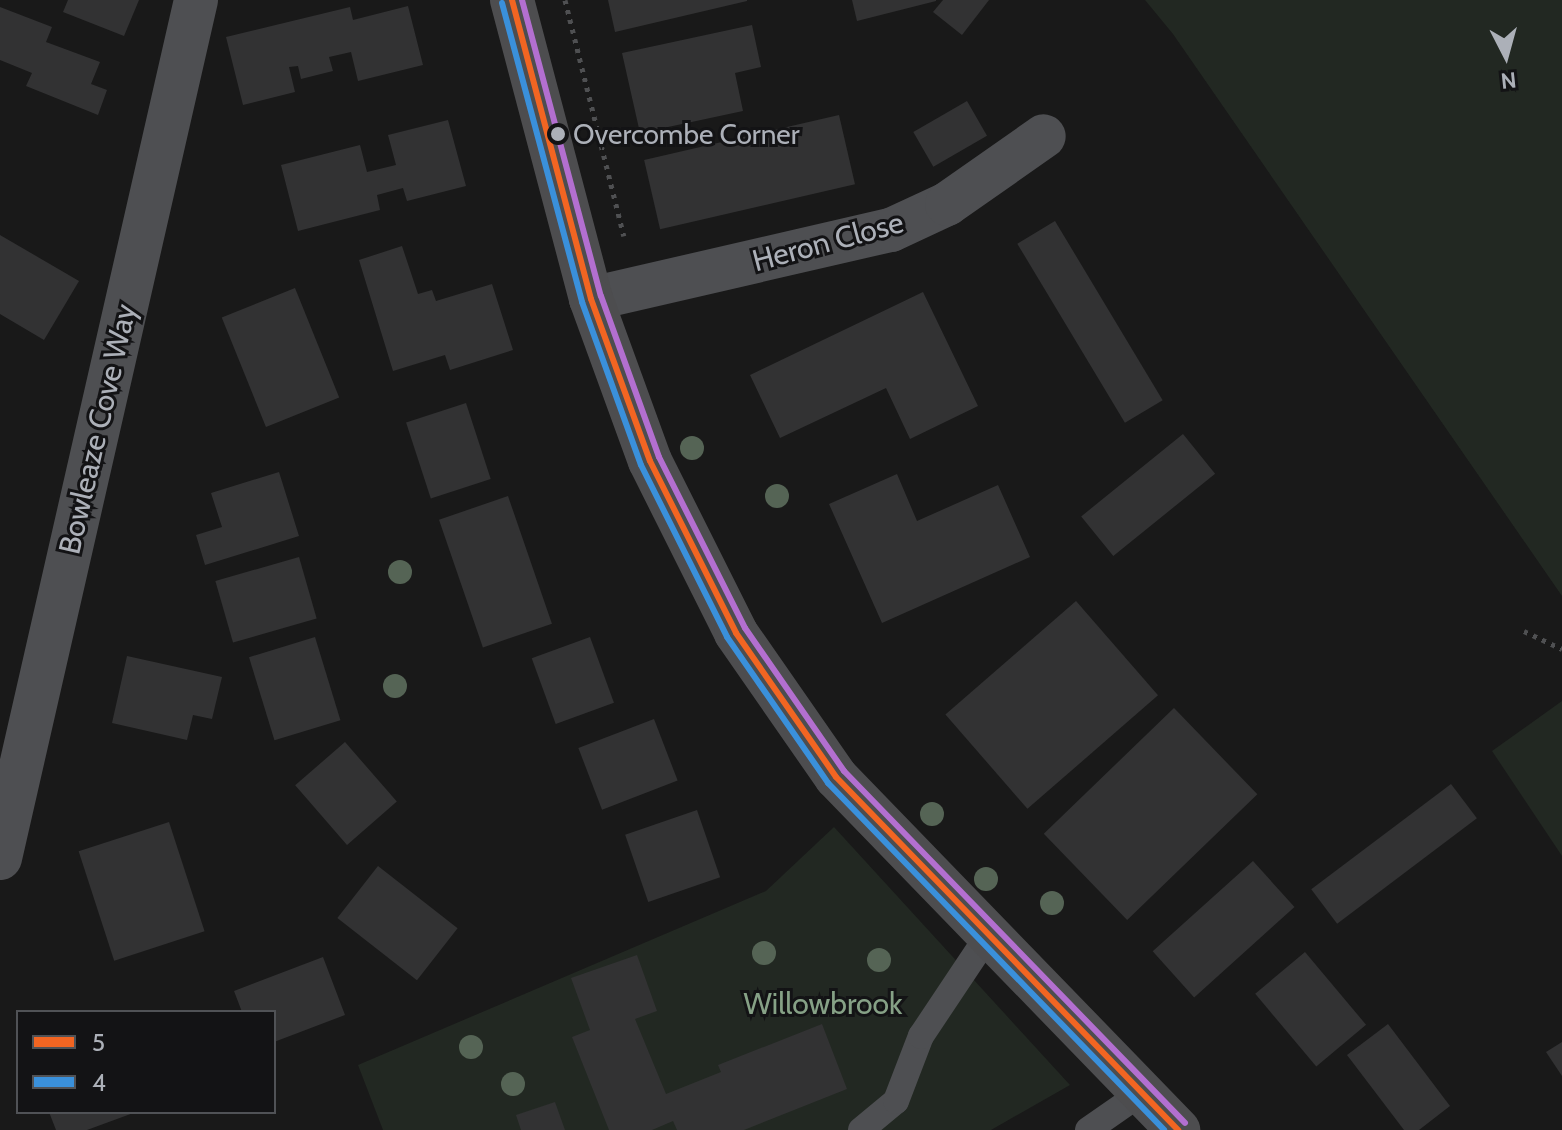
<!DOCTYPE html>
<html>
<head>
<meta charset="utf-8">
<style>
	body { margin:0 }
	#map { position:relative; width:1562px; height:1130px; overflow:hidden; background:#191919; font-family:Cabin,sans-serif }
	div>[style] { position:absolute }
	.green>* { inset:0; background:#222822 }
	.building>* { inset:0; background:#323233; transform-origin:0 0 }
	.path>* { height:5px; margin-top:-2.5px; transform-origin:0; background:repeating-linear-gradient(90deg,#4f5052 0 4px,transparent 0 10px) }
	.service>* { height:26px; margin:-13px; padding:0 13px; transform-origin:13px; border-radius:13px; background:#4e4f52 }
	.minor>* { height:44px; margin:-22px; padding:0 22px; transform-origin:22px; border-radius:22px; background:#4e4f52 }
	.secondary>* { height:44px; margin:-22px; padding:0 22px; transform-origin:22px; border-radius:22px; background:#4d4d4f }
	.bus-1>* { height:6px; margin:-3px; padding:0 3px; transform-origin:3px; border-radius:3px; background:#f26522 }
	.bus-2>* { height:6px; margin:-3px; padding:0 3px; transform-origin:3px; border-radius:3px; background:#3a90db }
	.bus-3>* { height:6px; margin:-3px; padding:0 3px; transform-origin:3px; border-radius:3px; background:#b36fd0 }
	.trees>* { width:24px; height:24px; margin:-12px; border-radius:50%; background:#556455 }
	.dots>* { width:22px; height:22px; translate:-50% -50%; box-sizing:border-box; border:4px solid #131315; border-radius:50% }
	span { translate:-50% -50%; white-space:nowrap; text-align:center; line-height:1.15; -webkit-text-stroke:6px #131315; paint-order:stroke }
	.bus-label { font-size:28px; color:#acb0b8 }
	.left { translate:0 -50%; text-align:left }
	.street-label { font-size:30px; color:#acb0b8 }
	.park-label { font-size:30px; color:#86a186 }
	.legend { position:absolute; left:16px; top:1010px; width:260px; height:104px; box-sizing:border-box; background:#131315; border:2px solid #505256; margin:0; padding:10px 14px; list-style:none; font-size:24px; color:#acb0b8 }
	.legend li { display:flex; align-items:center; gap:16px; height:40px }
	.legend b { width:40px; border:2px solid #505256 }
	.north { position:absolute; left:1466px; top:16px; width:80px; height:80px; -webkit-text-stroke:6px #131315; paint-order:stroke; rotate:174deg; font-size:22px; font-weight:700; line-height:32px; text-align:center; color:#acb0b8 }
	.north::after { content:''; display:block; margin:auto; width:28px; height:36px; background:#acb0b8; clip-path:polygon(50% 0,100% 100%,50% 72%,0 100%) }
</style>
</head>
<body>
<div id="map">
	<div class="green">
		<i style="clip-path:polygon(1145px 0,1562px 0,1562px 596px,1173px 34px)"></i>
		<i style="clip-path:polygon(1562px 701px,1562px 856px,1492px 751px)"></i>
		<i style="clip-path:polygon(834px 827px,1070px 1085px,991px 1130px,383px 1130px,358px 1065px,766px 891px)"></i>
	</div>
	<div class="building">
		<i style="clip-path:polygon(68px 0,139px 0,124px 36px,63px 12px)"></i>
		<i style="clip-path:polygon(608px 0,747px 0,747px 1px,615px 32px)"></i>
		<i style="clip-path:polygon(852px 0,936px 0,936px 1px,857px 21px)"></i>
		<i style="clip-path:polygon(943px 0,989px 0,962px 35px,933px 12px)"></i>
		<i style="clip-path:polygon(408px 6px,423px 65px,358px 81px,351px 52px,329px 57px,333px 71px,301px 79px,298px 66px,289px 67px,295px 92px,243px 105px,226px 37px,350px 7px,353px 20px)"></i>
		<i style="clip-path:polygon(0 7px,52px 27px,46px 42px,100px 62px,91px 84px,107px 90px,98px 115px,26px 86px,32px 73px,0 60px)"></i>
		<i style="clip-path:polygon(752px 25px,761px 67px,735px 73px,743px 111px,640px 133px,622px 53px)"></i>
		<i style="left:967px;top:101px;width:40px;height:62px;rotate:60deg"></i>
		<i style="left:839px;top:115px;width:71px;height:200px;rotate:77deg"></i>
		<i style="clip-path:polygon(448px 120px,466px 186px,407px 201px,403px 188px,377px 195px,380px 210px,298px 231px,281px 165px,360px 145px,367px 172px,396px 165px,388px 135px)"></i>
		<i style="left:1055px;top:221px;width:209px;height:44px;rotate:59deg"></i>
		<i style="clip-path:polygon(0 235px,79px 281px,44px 340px,0 314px)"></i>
		<i style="clip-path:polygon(402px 246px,418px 294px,432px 290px,436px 301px,492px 284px,513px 350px,450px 370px,445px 355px,393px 371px,359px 260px)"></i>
		<i style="left:295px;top:288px;width:118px;height:79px;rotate:68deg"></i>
		<i style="clip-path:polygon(923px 292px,978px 406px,910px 439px,886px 388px,780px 438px,750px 375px)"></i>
		<i style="left:466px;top:403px;width:80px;height:63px;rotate:72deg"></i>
		<i style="left:1183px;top:434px;width:51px;height:131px;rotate:51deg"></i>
		<i style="clip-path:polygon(279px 472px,299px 536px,205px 565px,196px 535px,222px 527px,211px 493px)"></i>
		<i style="clip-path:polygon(897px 474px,917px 521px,998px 485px,1030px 557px,882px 623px,829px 504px)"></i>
		<i style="left:508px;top:496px;width:135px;height:73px;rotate:71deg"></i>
		<i style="left:299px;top:557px;width:64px;height:87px;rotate:74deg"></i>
		<i style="left:1076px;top:601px;width:125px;height:173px;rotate:49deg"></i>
		<i style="left:315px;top:637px;width:87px;height:69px;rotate:73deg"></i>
		<i style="left:590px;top:637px;width:70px;height:62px;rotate:70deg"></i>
		<i style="clip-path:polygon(127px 656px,222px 677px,212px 719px,193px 715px,187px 740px,112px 723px)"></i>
		<i style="left:1174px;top:708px;width:120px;height:181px;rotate:46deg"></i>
		<i style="left:654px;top:719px;width:66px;height:81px;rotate:69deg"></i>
		<i style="left:345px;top:742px;width:79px;height:66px;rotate:49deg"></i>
		<i style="left:1451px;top:784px;width:43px;height:175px;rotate:53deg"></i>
		<i style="left:697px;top:810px;width:71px;height:76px;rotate:71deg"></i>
		<i style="left:169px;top:822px;width:115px;height:95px;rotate:72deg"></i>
		<i style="left:1253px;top:861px;width:62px;height:135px;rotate:48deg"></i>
		<i style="left:378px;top:866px;width:101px;height:66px;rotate:38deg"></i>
		<i style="left:1305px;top:952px;width:95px;height:65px;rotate:50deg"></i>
		<i style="clip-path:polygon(637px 955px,657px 1011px,635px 1019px,666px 1094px,721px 1072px,718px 1065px,822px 1024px,847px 1089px,744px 1130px,677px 1130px,673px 1121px,652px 1130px,609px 1130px,572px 1037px,590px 1030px,571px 978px)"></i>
		<i style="clip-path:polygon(323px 957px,345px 1015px,274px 1042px,274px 1012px,242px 1012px,234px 991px)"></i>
		<i style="clip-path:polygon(1388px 1024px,1450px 1106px,1419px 1130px,1404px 1130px,1347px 1055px)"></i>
		<i style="clip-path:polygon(1562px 1042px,1562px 1076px,1546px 1052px)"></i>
		<i style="clip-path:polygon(555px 1102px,565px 1130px,521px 1130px,516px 1115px)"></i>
		<i style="clip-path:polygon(49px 1112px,136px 1112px,87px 1130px,56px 1130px)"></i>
	</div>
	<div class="path">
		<i style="left:565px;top:0;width:243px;rotate:76deg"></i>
		<i style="left:1524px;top:631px;width:42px;rotate:25.3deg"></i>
	</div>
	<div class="service">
		<i style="left:861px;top:1130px;width:45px;rotate:-39.6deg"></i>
		<i style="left:896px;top:1101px;width:70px;rotate:-69deg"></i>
		<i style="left:921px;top:1036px;width:119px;rotate:-56.3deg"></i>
		<i style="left:1088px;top:1130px;width:65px;rotate:-34.9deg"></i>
	</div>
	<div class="minor">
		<i style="left:591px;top:299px;width:308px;rotate:-13deg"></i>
		<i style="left:891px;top:230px;width:62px;rotate:-24.9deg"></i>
		<i style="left:947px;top:204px;width:118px;rotate:-35deg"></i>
		<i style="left:0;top:858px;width:880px;rotate:-77.13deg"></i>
	</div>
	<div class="secondary">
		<i style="left:512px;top:0;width:309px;rotate:75.2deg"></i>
		<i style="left:591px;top:299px;width:172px;rotate:70deg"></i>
		<i style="left:650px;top:461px;width:192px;rotate:63.4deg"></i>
		<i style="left:736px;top:633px;width:175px;rotate:55.2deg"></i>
		<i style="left:836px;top:777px;width:492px;rotate:45.9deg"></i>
	</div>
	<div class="bus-1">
		<i style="left:512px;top:0;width:309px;rotate:75.2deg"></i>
		<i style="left:591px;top:299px;width:172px;rotate:70deg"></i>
		<i style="left:650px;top:461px;width:192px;rotate:63.4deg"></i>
		<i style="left:736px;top:633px;width:175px;rotate:55.2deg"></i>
		<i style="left:836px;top:777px;width:492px;rotate:45.9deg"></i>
	</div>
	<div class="bus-2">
		<i style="left:502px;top:3px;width:310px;rotate:75deg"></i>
		<i style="left:582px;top:302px;width:173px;rotate:70.1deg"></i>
		<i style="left:641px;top:465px;width:192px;rotate:63.4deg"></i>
		<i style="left:727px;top:637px;width:178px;rotate:55.3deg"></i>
		<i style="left:828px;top:783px;width:483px;rotate:45.9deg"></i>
	</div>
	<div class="bus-3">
		<i style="left:522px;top:0;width:306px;rotate:75.1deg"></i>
		<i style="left:601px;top:296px;width:171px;rotate:70.2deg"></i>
		<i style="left:659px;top:457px;width:191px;rotate:63.3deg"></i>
		<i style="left:745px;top:628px;width:174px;rotate:55.3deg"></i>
		<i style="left:844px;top:771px;width:490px;rotate:45.9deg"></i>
	</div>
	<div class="trees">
		<i style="left:692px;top:448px"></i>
		<i style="left:777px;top:496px"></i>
		<i style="left:400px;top:572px"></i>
		<i style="left:395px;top:686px"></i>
		<i style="left:932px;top:814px"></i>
		<i style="left:986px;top:879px"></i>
		<i style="left:1052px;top:903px"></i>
		<i style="left:764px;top:953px"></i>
		<i style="left:879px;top:960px"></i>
		<i style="left:471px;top:1047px"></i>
		<i style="left:513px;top:1084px"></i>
	</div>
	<div class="dots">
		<i style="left:558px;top:134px;background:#acb0b8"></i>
	</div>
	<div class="bus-label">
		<span class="left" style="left:573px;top:134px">Overcombe Corner</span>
	</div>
	<div class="street-label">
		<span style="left:828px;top:242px;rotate:-15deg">Heron Close</span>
		<span style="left:98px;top:429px;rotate:-77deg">Bowleaze Cove Way</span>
	</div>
	<div class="park-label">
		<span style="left:823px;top:1004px">Willowbrook</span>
	</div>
	<ul class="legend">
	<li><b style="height:10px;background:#f26522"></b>5</li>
	<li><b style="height:10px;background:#3a90db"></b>4</li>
	</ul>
	<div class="north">N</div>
</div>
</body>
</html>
